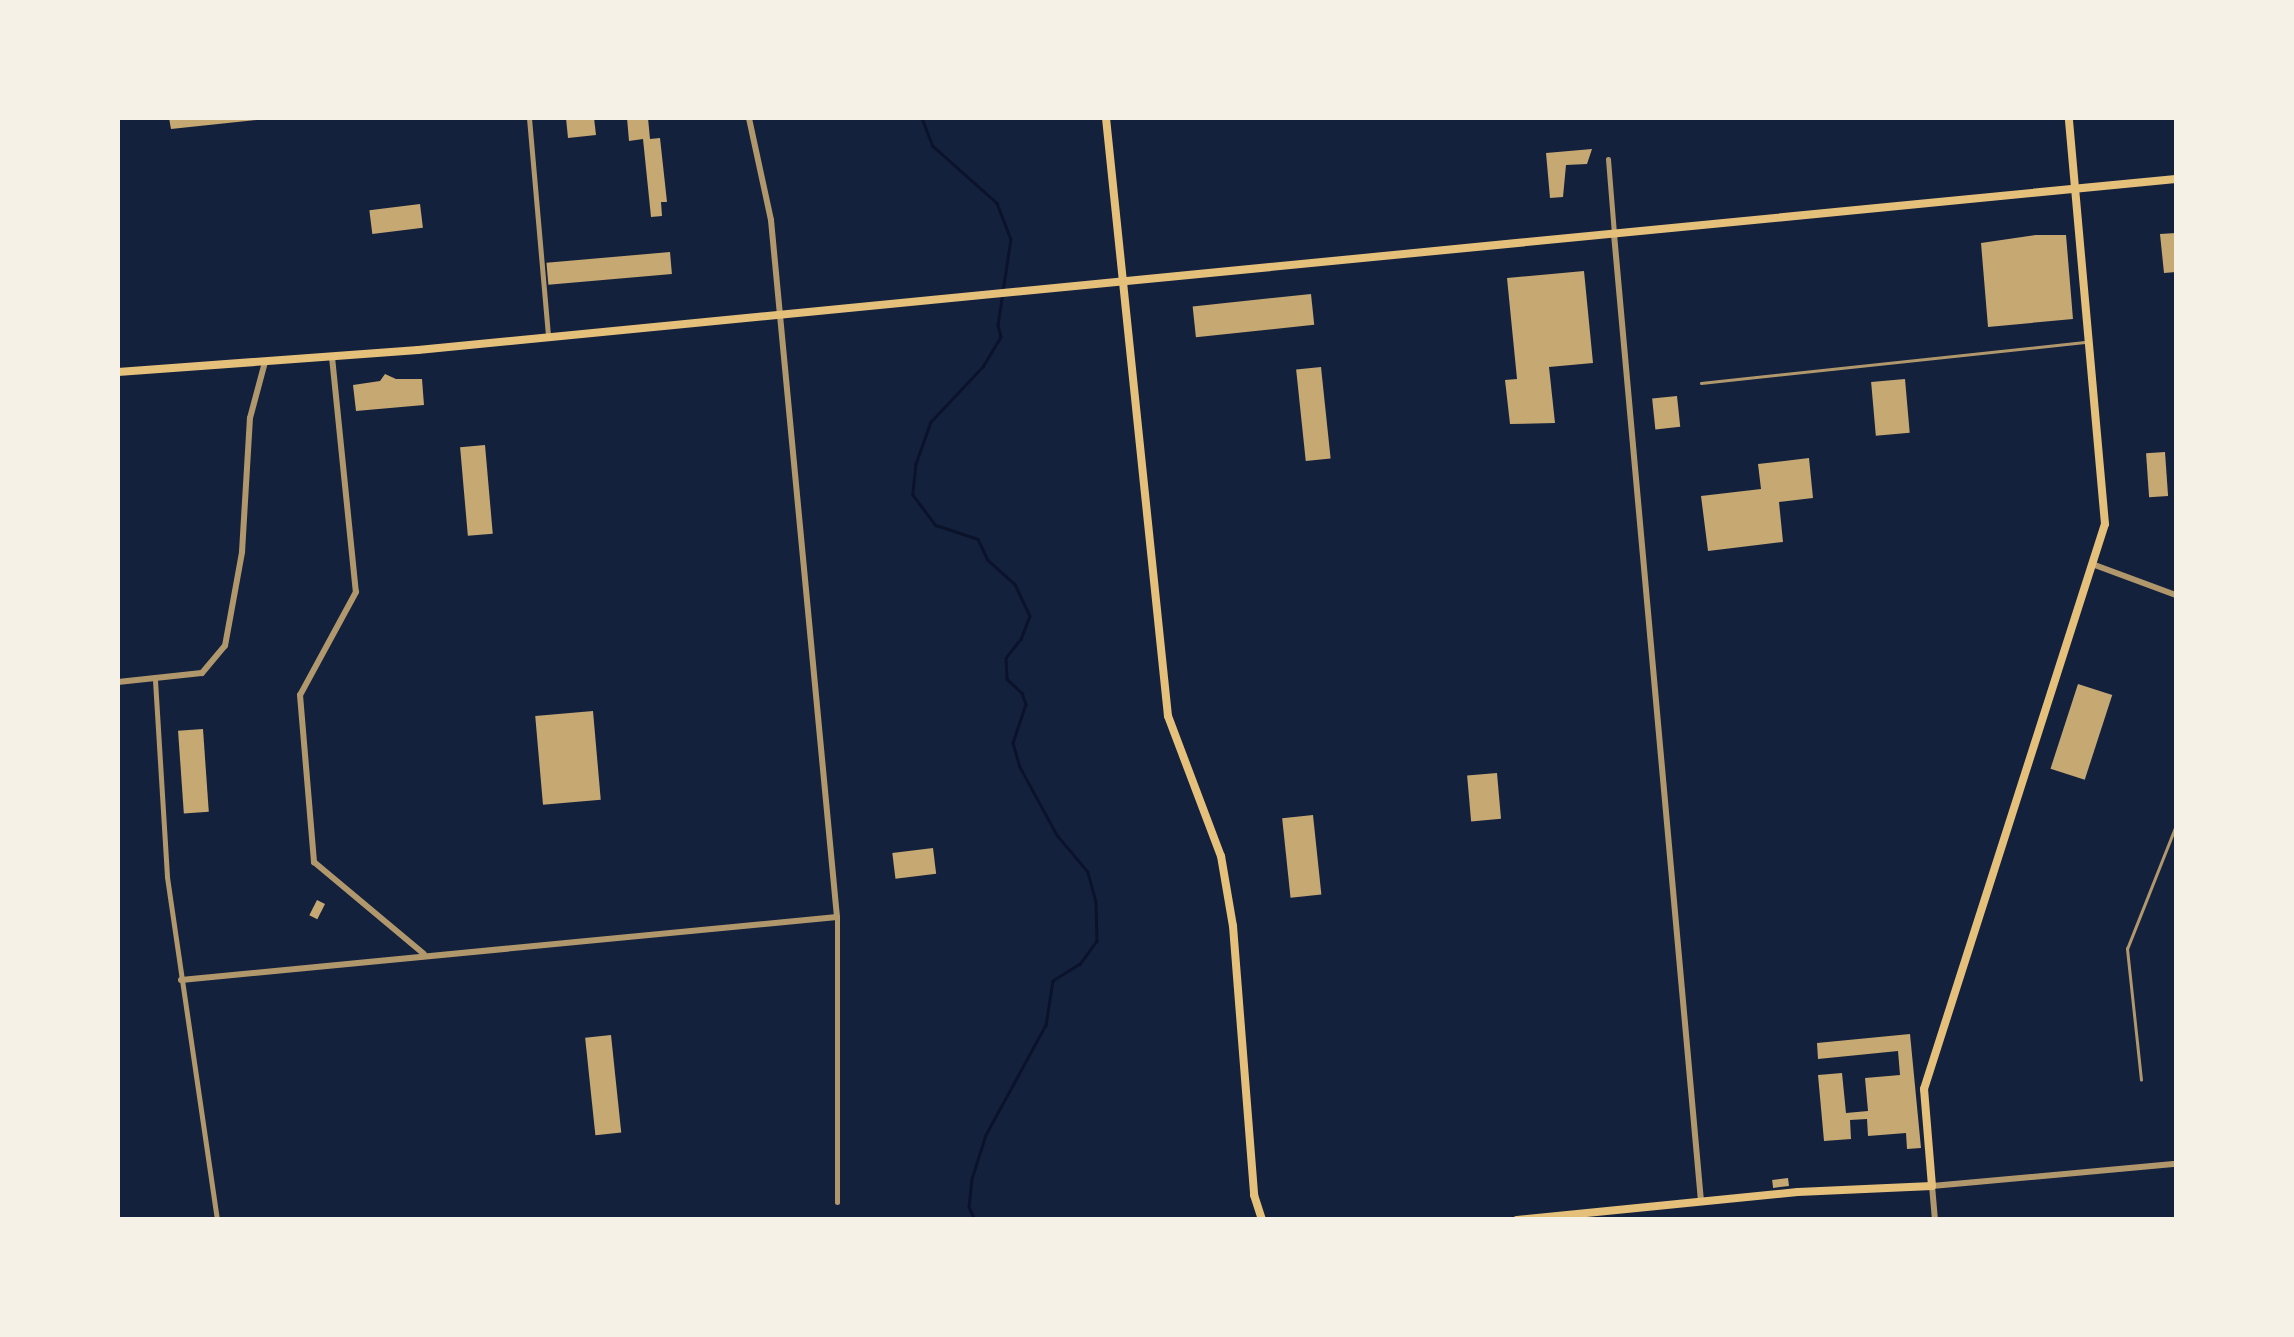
<!DOCTYPE html>
<html>
<head>
<meta charset="utf-8">
<style>
	body { margin:0 }
	#map { position:relative; width:2294px; height:1337px; overflow:hidden; background:#14213d; font-family:"DM Sans",sans-serif }
	div>[style] { position:absolute }
	.stream>* { height:2.5px; margin:-1.25px; padding:0 1.25px; transform-origin:1.25px; border-radius:1.25px; background:#0b132b }
	.building>* { inset:0; background:#c6a872; transform-origin:0 0 }
	.service>* { height:2.5px; margin:-1.25px; padding:0 1.25px; transform-origin:1.25px; border-radius:1.25px; background:#b1986c }
	.minor>* { height:5px; margin:-2.5px; padding:0 2.5px; transform-origin:2.5px; border-radius:2.5px; background:#b1986c }
	.tertiary>* { height:6px; margin:-3px; padding:0 3px; transform-origin:3px; border-radius:3px; background:#b1986c }
	.secondary>* { height:8px; margin:-4px; padding:0 4px; transform-origin:4px; border-radius:4px; background:#e5c07b }
	span { translate:-50% -50%; white-space:nowrap; text-align:center; line-height:1.15; -webkit-text-stroke:9px #f6f1e7; paint-order:stroke }
	.frame { position:absolute; inset:0; border:120px solid #f6f1e7; pointer-events:none }
</style>
</head>
<body>
<div id="map">
	<div class="stream">
		<i style="left:922px;top:118px;width:30px;rotate:69deg"></i>
		<i style="left:933px;top:146px;width:86px;rotate:41.7deg"></i>
		<i style="left:997px;top:203px;width:39px;rotate:69deg"></i>
		<i style="left:1011px;top:239px;width:87px;rotate:98.6deg"></i>
		<i style="left:998px;top:325px;width:12px;rotate:76deg"></i>
		<i style="left:1001px;top:337px;width:35px;rotate:121deg"></i>
		<i style="left:983px;top:367px;width:76px;rotate:133.4deg"></i>
		<i style="left:931px;top:422px;width:45px;rotate:109.7deg"></i>
		<i style="left:916px;top:464px;width:31px;rotate:96deg"></i>
		<i style="left:913px;top:495px;width:38px;rotate:53deg"></i>
		<i style="left:936px;top:525px;width:44px;rotate:18.4deg"></i>
		<i style="left:978px;top:539px;width:23px;rotate:65deg"></i>
		<i style="left:988px;top:560px;width:36px;rotate:42deg"></i>
		<i style="left:1015px;top:584px;width:35px;rotate:65deg"></i>
		<i style="left:1030px;top:616px;width:25px;rotate:111deg"></i>
		<i style="left:1021px;top:639px;width:24px;rotate:128deg"></i>
		<i style="left:1006px;top:658px;width:21px;rotate:87deg"></i>
		<i style="left:1007px;top:679px;width:21px;rotate:43deg"></i>
		<i style="left:1022px;top:693px;width:12px;rotate:70deg"></i>
		<i style="left:1026px;top:704px;width:41px;rotate:108.4deg"></i>
		<i style="left:1013px;top:743px;width:25px;rotate:74deg"></i>
		<i style="left:1020px;top:767px;width:77px;rotate:61.4deg"></i>
		<i style="left:1057px;top:835px;width:48px;rotate:50deg"></i>
		<i style="left:1088px;top:872px;width:30px;rotate:75deg"></i>
		<i style="left:1096px;top:901px;width:40px;rotate:88.6deg"></i>
		<i style="left:1097px;top:941px;width:29px;rotate:126deg"></i>
		<i style="left:1080px;top:964px;width:32px;rotate:148deg"></i>
		<i style="left:1053px;top:981px;width:45px;rotate:99deg"></i>
		<i style="left:1046px;top:1025px;width:125px;rotate:118.6deg"></i>
		<i style="left:986px;top:1135px;width:46px;rotate:107.7deg"></i>
		<i style="left:972px;top:1179px;width:28px;rotate:96deg"></i>
		<i style="left:969px;top:1207px;width:14px;rotate:65deg"></i>
	</div>
	<div class="building">
		<i style="clip-path:polygon(169px 118px,257px 118px,257px 120px,171px 129px)"></i>
		<i style="clip-path:polygon(566px 118px,594px 118px,596px 135px,568px 138px)"></i>
		<i style="clip-path:polygon(627px 118px,648px 118px,650px 139px,660px 138px,667px 202px,661px 202px,662px 216px,651px 217px,643px 139px,629px 141px)"></i>
		<i style="clip-path:polygon(1592px 149px,1587px 164px,1566px 165px,1563px 197px,1550px 198px,1546px 153px)"></i>
		<i style="left:420px;top:204px;width:24px;height:51px;rotate:83deg"></i>
		<i style="clip-path:polygon(2176px 233px,2176px 272px,2164px 273px,2160px 234px)"></i>
		<i style="clip-path:polygon(2036px 235px,2066px 235px,2073px 319px,1988px 327px,1981px 243px)"></i>
		<i style="left:670px;top:252px;width:22px;height:124px;rotate:85deg"></i>
		<i style="clip-path:polygon(1584px 271px,1593px 363px,1549px 367px,1555px 423px,1510px 424px,1505px 380px,1517px 379px,1507px 278px)"></i>
		<i style="left:1311px;top:294px;width:31px;height:119px;rotate:84deg"></i>
		<i style="left:1321px;top:367px;width:92px;height:25px;rotate:84deg"></i>
		<i style="clip-path:polygon(385px 374px,396px 379px,422px 379px,424px 405px,356px 411px,353px 385px,380px 381px)"></i>
		<i style="left:1905px;top:379px;width:54px;height:34px;rotate:85deg"></i>
		<i style="left:1677px;top:396px;width:31px;height:25px;rotate:84deg"></i>
		<i style="left:485px;top:445px;width:89px;height:25px;rotate:85deg"></i>
		<i style="left:2165px;top:452px;width:44px;height:19px;rotate:86deg"></i>
		<i style="clip-path:polygon(1809px 458px,1813px 498px,1779px 502px,1783px 542px,1708px 551px,1701px 496px,1761px 489px,1758px 464px)"></i>
		<i style="left:2078px;top:684px;width:36px;height:89px;rotate:18deg"></i>
		<i style="left:593px;top:711px;width:89px;height:58px;rotate:85deg"></i>
		<i style="left:203px;top:729px;width:83px;height:25px;rotate:86deg"></i>
		<i style="left:1497px;top:773px;width:46px;height:30px;rotate:85deg"></i>
		<i style="left:1313px;top:815px;width:80px;height:31px;rotate:84deg"></i>
		<i style="left:933px;top:848px;width:26px;height:41px;rotate:83deg"></i>
		<i style="left:317px;top:900px;width:9px;height:17px;rotate:27deg"></i>
		<i style="clip-path:polygon(1910px 1034px,1921px 1148px,1907px 1149px,1906px 1133px,1868px 1136px,1867px 1119px,1850px 1120px,1851px 1139px,1824px 1141px,1818px 1075px,1842px 1073px,1846px 1113px,1868px 1111px,1865px 1078px,1900px 1075px,1898px 1051px,1818px 1059px,1817px 1043px)"></i>
		<i style="left:611px;top:1035px;width:98px;height:26px;rotate:84deg"></i>
		<i style="left:1788px;top:1178px;width:8px;height:16px;rotate:83deg"></i>
	</div>
	<div class="service">
		<i style="left:1701px;top:383px;width:388px;rotate:-6.1deg"></i>
		<i style="left:2141px;top:1080px;width:132px;rotate:-96.1deg"></i>
		<i style="left:2127px;top:949px;width:133px;rotate:-68.4deg"></i>
	</div>
	<div class="minor">
		<i style="left:529px;top:118px;width:220px;rotate:85deg"></i>
		<i style="left:1608px;top:159px;width:75px;rotate:85.4deg"></i>
		<i style="left:155px;top:680px;width:197px;rotate:86.5deg"></i>
		<i style="left:167px;top:877px;width:347px;rotate:81.7deg"></i>
		<i style="left:837px;top:917px;width:285px;rotate:90deg"></i>
	</div>
	<div class="tertiary">
		<i style="left:1614px;top:234px;width:972px;rotate:84.86deg"></i>
		<i style="left:332px;top:357px;width:236px;rotate:84.2deg"></i>
		<i style="left:356px;top:592px;width:117px;rotate:118.5deg"></i>
		<i style="left:300px;top:695px;width:168px;rotate:85.2deg"></i>
		<i style="left:314px;top:862px;width:143px;rotate:39.9deg"></i>
		<i style="left:2092px;top:564px;width:90px;rotate:20.3deg"></i>
		<i style="left:118px;top:682px;width:84px;rotate:-6.1deg"></i>
		<i style="left:202px;top:673px;width:35px;rotate:-50deg"></i>
		<i style="left:225px;top:646px;width:96px;rotate:-79.7deg"></i>
		<i style="left:242px;top:552px;width:134px;rotate:-86.6deg"></i>
		<i style="left:250px;top:418px;width:58px;rotate:-75deg"></i>
		<i style="left:181px;top:980px;width:659px;rotate:-5.49deg"></i>
		<i style="left:837px;top:917px;width:700px;rotate:-95.41deg"></i>
		<i style="left:771px;top:220px;width:104px;rotate:-102.2deg"></i>
		<i style="left:1935px;top:1220px;width:34px;rotate:-95deg"></i>
		<i style="left:1932px;top:1186px;width:245px;rotate:-5.2deg"></i>
	</div>
	<div class="secondary">
		<i style="left:1106px;top:118px;width:601px;rotate:84.08deg"></i>
		<i style="left:1168px;top:716px;width:150px;rotate:69.3deg"></i>
		<i style="left:1221px;top:856px;width:71px;rotate:80.3deg"></i>
		<i style="left:1233px;top:926px;width:270px;rotate:85.5deg"></i>
		<i style="left:1254px;top:1195px;width:26px;rotate:72deg"></i>
		<i style="left:118px;top:372px;width:301px;rotate:-4.2deg"></i>
		<i style="left:418px;top:350px;width:1766px;rotate:-5.56deg"></i>
		<i style="left:1517px;top:1220px;width:282px;rotate:-5.7deg"></i>
		<i style="left:1798px;top:1192px;width:134px;rotate:-2.6deg"></i>
		<i style="left:1932px;top:1186px;width:97px;rotate:-94.7deg"></i>
		<i style="left:1924px;top:1089px;width:593px;rotate:-72.24deg"></i>
		<i style="left:2105px;top:524px;width:408px;rotate:-95.1deg"></i>
	</div>
	<div class="frame"></div>
</div>
</body>
</html>
